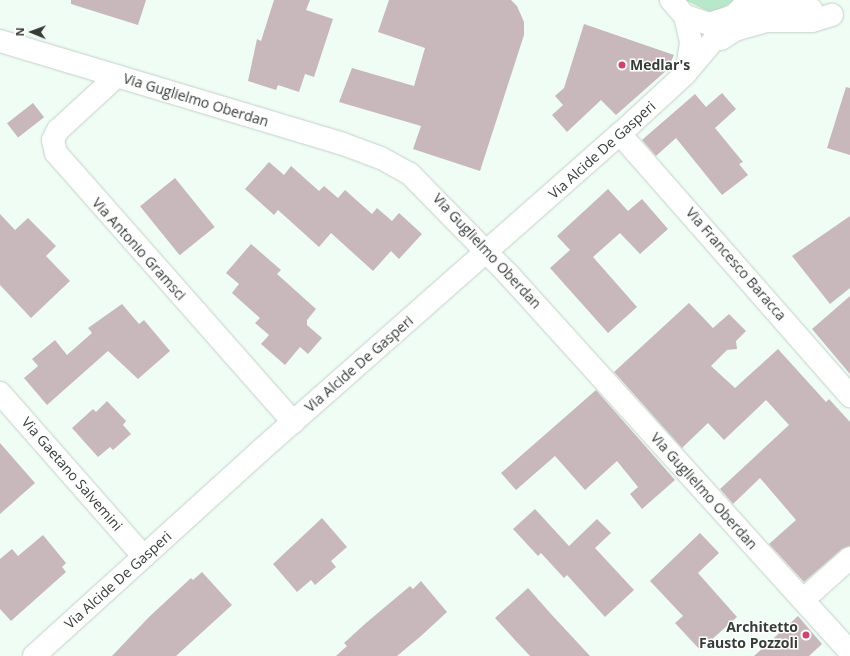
<!DOCTYPE html>
<html>
<head>
<meta charset="utf-8">
<style>
	body { margin:0 }
	#map { position:relative; width:850px; height:656px; overflow:hidden; background:#effdf4; font-family:"Open Sans",sans-serif }
	div>[style] { position:absolute }
	.green>* { inset:0; background:#b8e8ca }
	.building>* { inset:0; background:#c9b8bb; transform-origin:0 0 }
	.roads { filter:drop-shadow(0 0 1px #c3d1c8) drop-shadow(0 0 1px #c3d1c8) }
	.street>* { height:22px; margin:-11px; padding:0 11px; transform-origin:11px; border-radius:11px; background:#fff }
	.secondary>* { height:22px; margin:-11px; padding:0 11px; transform-origin:11px; border-radius:11px; background:#fff }
	.dots>* { width:11px; height:11px; translate:-50% -50%; box-sizing:border-box; border:2px solid #fff; border-radius:50% }
	span { translate:-50% -50%; white-space:nowrap; text-align:center; line-height:1.15; -webkit-text-stroke:3px #fff; paint-order:stroke }
	.poi-label { font-size:14px; color:#363c38; font-weight:700 }
	.left { translate:0 -50%; text-align:left }
	.right { translate:-100% -50%; text-align:right }
	.street-label { font-size:14px; color:#363c38 }
	.north { position:absolute; left:12px; top:12px; width:40px; height:40px; -webkit-text-stroke:3px #fff; paint-order:stroke; rotate:271deg; font-size:11px; font-weight:700; line-height:16px; text-align:center; color:#363c38 }
	.north::after { content:''; display:block; margin:auto; width:14px; height:18px; background:#363c38; clip-path:polygon(50% 0,100% 100%,50% 72%,0 100%) }
</style>
</head>
<body>
<div id="map">
	<div class="green">
		<i style="clip-path:polygon(685px 0,735px 0,719px 10px,709px 12px)"></i>
	</div>
	<div class="building">
		<i style="clip-path:polygon(71px 0,146px 0,138px 25px,71px 4px)"></i>
		<i style="clip-path:polygon(274px 0,310px 0,306px 10px,333px 19px,314px 77px,305px 74px,299px 92px,278px 85px,276px 90px,248px 81px,257px 39px,261px 41px)"></i>
		<i style="clip-path:polygon(389px 0,511px 0,517px 6px,524px 22px,524px 35px,480px 171px,413px 149px,421px 126px,339px 102px,352px 68px,414px 86px,425px 48px,378px 32px)"></i>
		<i style="clip-path:polygon(584px 24px,674px 55px,667px 70px,616px 115px,601px 100px,567px 132px,552px 115px,563px 105px,555px 96px,564px 88px)"></i>
		<i style="clip-path:polygon(846px 87px,850px 88px,850px 155px,827px 148px)"></i>
		<i style="clip-path:polygon(722px 93px,736px 109px,715px 128px,743px 162px,739px 164px,748px 175px,722px 195px,676px 138px,656px 156px,642px 140px,695px 94px,706px 107px)"></i>
		<i style="left:33px;top:103px;width:18px;height:33px;rotate:52deg"></i>
		<i style="clip-path:polygon(269px 162px,284px 175px,291px 166px,319px 191px,324px 186px,338px 198px,345px 190px,372px 214px,377px 208px,392px 221px,399px 213px,422px 234px,399px 259px,391px 251px,373px 271px,331px 233px,319px 247px,278px 210px,274px 215px,245px 189px)"></i>
		<i style="left:175px;top:178px;width:63px;height:45px;rotate:51deg"></i>
		<i style="clip-path:polygon(608px 189px,628px 211px,642px 199px,668px 229px,640px 254px,620px 233px,593px 257px,637px 307px,608px 333px,550px 268px,570px 250px,557px 236px)"></i>
		<i style="clip-path:polygon(0 214px,15px 230px,28px 218px,56px 246px,46px 256px,70px 281px,31px 318px,0 285px)"></i>
		<i style="clip-path:polygon(850px 216px,850px 288px,830px 304px,792px 256px)"></i>
		<i style="clip-path:polygon(251px 244px,281px 270px,277px 274px,316px 309px,307px 320px,307px 325px,322px 338px,308px 354px,300px 347px,285px 365px,261px 344px,269px 335px,255px 323px,260px 318px,232px 293px,239px 284px,226px 273px)"></i>
		<i style="clip-path:polygon(850px 296px,850px 374px,812px 329px)"></i>
		<i style="clip-path:polygon(689px 303px,713px 328px,729px 314px,746px 331px,736px 341px,737px 349px,727px 350px,711px 366px,735px 388px,778px 349px,826px 402px,829px 399px,850px 422px,850px 546px,842px 549px,804px 582px,769px 544px,796px 520px,760px 478px,733px 504px,720px 489px,789px 425px,766px 400px,724px 440px,708px 423px,682px 448px,614px 372px)"></i>
		<i style="clip-path:polygon(122px 304px,139px 324px,144px 320px,170px 351px,138px 379px,108px 351px,47px 405px,24px 378px,38px 366px,32px 359px,55px 340px,67px 355px,92px 333px,88px 328px)"></i>
		<i style="clip-path:polygon(596px 390px,675px 480px,642px 509px,630px 494px,638px 487px,617px 461px,585px 490px,555px 456px,516px 490px,501px 473px)"></i>
		<i style="clip-path:polygon(107px 401px,126px 421px,123px 425px,131px 434px,113px 450px,110px 447px,98px 457px,72px 428px,93px 409px,96px 412px)"></i>
		<i style="clip-path:polygon(0 443px,35px 483px,0 514px)"></i>
		<i style="clip-path:polygon(535px 509px,569px 546px,597px 519px,611px 533px,595px 548px,634px 590px,605px 617px,567px 575px,564px 578px,541px 553px,538px 556px,513px 529px)"></i>
		<i style="clip-path:polygon(322px 518px,347px 547px,331px 561px,336px 567px,315px 585px,311px 580px,297px 592px,273px 564px)"></i>
		<i style="clip-path:polygon(700px 533px,719px 553px,698px 573px,737px 617px,700px 650px,675px 623px,683px 616px,650px 581px)"></i>
		<i style="clip-path:polygon(43px 535px,66px 563px,62px 567px,66px 572px,11px 621px,0 609px,0 559px,12px 549px,18px 556px)"></i>
		<i style="clip-path:polygon(202px 572px,232px 605px,176px 656px,112px 656px,149px 617px,191px 578px,193px 580px)"></i>
		<i style="clip-path:polygon(421px 581px,447px 612px,421px 636px,397px 656px,336px 656px,347px 646px,344px 643px,366px 623px,410px 586px,413px 589px)"></i>
		<i style="clip-path:polygon(528px 588px,551px 614px,590px 656px,530px 656px,514px 639px,495px 618px)"></i>
		<i style="clip-path:polygon(798px 616px,822px 644px,809px 656px,754px 656px)"></i>
	</div>
	<div class="roads">
		<div class="street">
			<i style="left:0;top:41px;width:358px;rotate:16.7deg"></i>
			<i style="left:343px;top:144px;width:40px;rotate:20.2deg"></i>
			<i style="left:381px;top:158px;width:33px;rotate:29deg"></i>
			<i style="left:410px;top:174px;width:140px;rotate:45.6deg"></i>
			<i style="left:508px;top:274px;width:510px;rotate:47.86deg"></i>
			<i style="left:117px;top:76px;width:80px;rotate:137.5deg"></i>
			<i style="left:58px;top:130px;width:11px;rotate:117deg"></i>
			<i style="left:53px;top:140px;width:13px;rotate:77deg"></i>
			<i style="left:56px;top:153px;width:359px;rotate:48.6deg"></i>
			<i style="left:620px;top:134px;width:349px;rotate:48.7deg"></i>
			<i style="left:0;top:393px;width:218px;rotate:48.7deg"></i>
			<i style="left:803px;top:600px;width:63px;rotate:-41.8deg"></i>
		</div>
		<div class="secondary">
			<i style="left:671px;top:0;width:21px;rotate:49deg"></i>
			<i style="left:685px;top:16px;width:25px;rotate:18deg"></i>
			<i style="left:709px;top:24px;width:26px;rotate:-18deg"></i>
			<i style="left:734px;top:16px;width:22px;rotate:-47deg"></i>
			<i style="left:746px;top:6px;width:30px;rotate:-4deg"></i>
			<i style="left:776px;top:4px;width:36px;rotate:9deg"></i>
			<i style="left:685px;top:16px;width:28px;rotate:77deg"></i>
			<i style="left:691px;top:43px;width:30px;rotate:99deg"></i>
			<i style="left:721px;top:39px;width:17px;rotate:-33deg"></i>
			<i style="left:735px;top:30px;width:32px;rotate:-16deg"></i>
			<i style="left:766px;top:21px;width:46px"></i>
			<i style="left:812px;top:21px;width:21px;rotate:-17deg"></i>
			<i style="left:34px;top:656px;width:305px;rotate:-42.2deg"></i>
			<i style="left:260px;top:451px;width:480px;rotate:-41.4deg"></i>
			<i style="left:620px;top:134px;width:88px;rotate:-42.7deg"></i>
			<i style="left:685px;top:74px;width:76px;rotate:-49.8deg"></i>
		</div>
	</div>
	<div class="dots">
		<i style="left:622px;top:65px;background:#d04271"></i>
		<i style="left:806px;top:635px;background:#d04271"></i>
	</div>
	<div class="poi-label">
		<span class="left" style="left:630px;top:65px">Medlar's</span>
		<span class="right" style="left:798px;top:635px">Architetto<br>Fausto Pozzoli</span>
	</div>
	<div class="street-label">
		<span style="left:196px;top:100px;rotate:17deg">Via Guglielmo Oberdan</span>
		<span style="left:602px;top:150px;rotate:-42deg">Via Alcide De Gasperi</span>
		<span style="left:139px;top:249px;rotate:48deg">Via Antonio Gramsci</span>
		<span style="left:487px;top:251px;rotate:47deg">Via Guglielmo Oberdan</span>
		<span style="left:736px;top:264px;rotate:49deg">Via Francesco Baracca</span>
		<span style="left:359px;top:364px;rotate:-41deg">Via Alcide De Gasperi</span>
		<span style="left:72px;top:474px;rotate:49deg">Via Gaetano Salvemini</span>
		<span style="left:704px;top:491px;rotate:48deg">Via Guglielmo Oberdan</span>
		<span style="left:118px;top:580px;rotate:-42deg">Via Alcide De Gasperi</span>
	</div>
	<div class="north">N</div>
</div>
</body>
</html>
